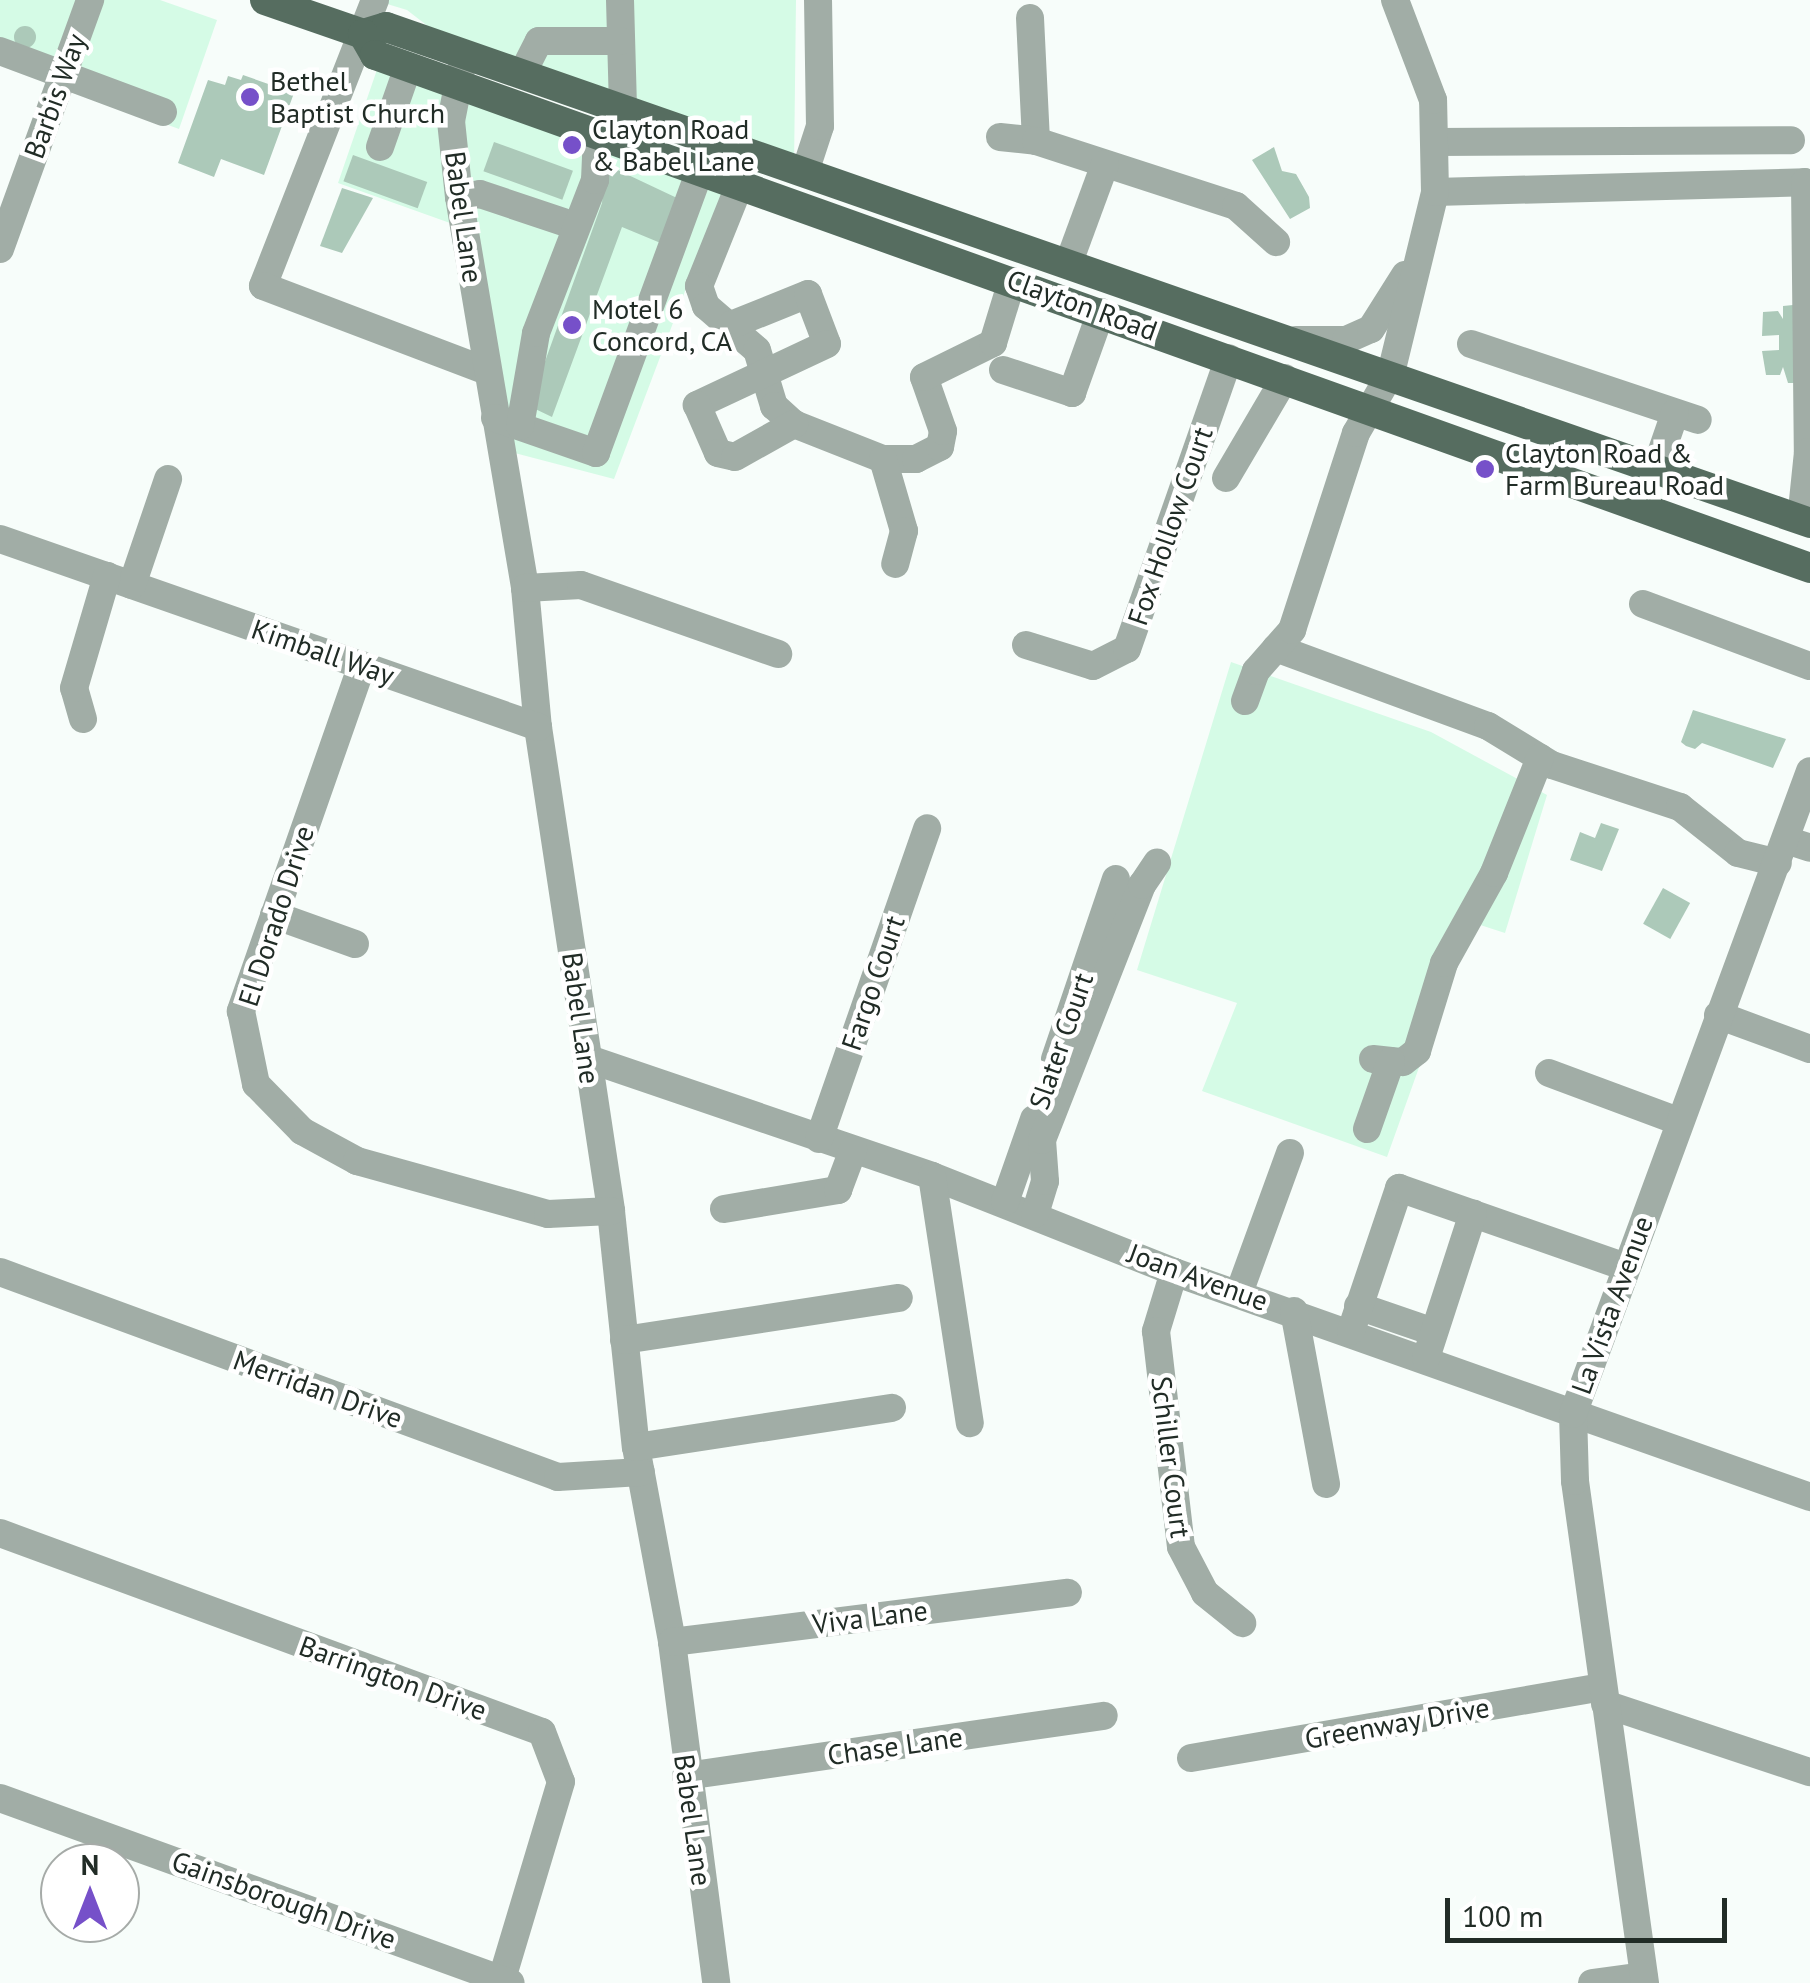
<!DOCTYPE html>
<html>
<head>
<meta charset="utf-8">
<style>
	body { margin:0 }
	#map { position:relative; width:1810px; height:1983px; overflow:hidden; background:#f7fdfa; font-family:"PT Sans",sans-serif }
	div>[style] { position:absolute }
	.built>* { inset:0; background:#d5fbe6 }
	.building>* { inset:0; background:#acc9b9; transform-origin:0 0 }
	.round { border-radius:50% }
	.minor>* { height:28px; margin:-14px; padding:0 14px; transform-origin:14px; border-radius:14px; background:#a1ada6 }
	.major>* { height:30px; margin:-15px; padding:0 15px; transform-origin:15px; border-radius:15px; background:#566d60 }
	.dots>* { width:28px; height:28px; translate:-50% -50%; box-sizing:border-box; border:5px solid #fff; border-radius:50% }
	span { translate:-50% -50%; white-space:nowrap; text-align:center; line-height:1.15; -webkit-text-stroke:9px #fff; paint-order:stroke }
	.poi-label { font-size:28px; color:#212c26 }
	.left { translate:0 -50%; text-align:left }
	.street-label { font-size:28px; color:#212c26 }
	.north { position:absolute; left:40px; top:1843px; width:100px; height:100px; box-sizing:border-box; background:#fff; border:2px solid #a6aba8; border-radius:50%; rotate:0deg; font-size:28px; font-weight:700; line-height:40px; text-align:center; color:#212c26 }
	.north::after { content:''; display:block; margin:auto; width:35px; height:45px; background:#7650c9; clip-path:polygon(50% 0,100% 100%,50% 72%,0 100%) }
	.scale { position:absolute; left:1445px; top:1898px; width:282px; height:45px; box-sizing:border-box; border:5px solid #212c26; border-top:0; padding-left:12px; font-size:30px; line-height:35px; white-space:nowrap; color:#212c26; -webkit-text-stroke:8px #fff; paint-order:stroke }
</style>
</head>
<body>
<div id="map">
	<div class="built">
		<i style="clip-path:polygon(0 0,160px 0,217px 20px,179px 129px,0 63px)"></i>
		<i style="clip-path:polygon(374px 0,796px 0,794px 168px,465px 55px,407px 10px)"></i>
		<i style="clip-path:polygon(381px 58px,727px 180px,614px 479px,503px 450px,464px 228px,338px 183px)"></i>
		<i style="clip-path:polygon(1231px 662px,1431px 732px,1547px 795px,1505px 933px,1471px 922px,1387px 1157px,1202px 1091px,1237px 1003px,1137px 970px)"></i>
	</div>
	<div class="building">
		<i class="round" style="left:14px;top:26px;width:22px;height:22px"></i>
		<i style="clip-path:polygon(243px 75px,294px 93px,264px 175px,221px 159px,214px 177px,178px 163px,208px 80px,225px 85px,228px 76px,241px 80px)"></i>
		<i style="left:494px;top:142px;width:84px;height:31px;rotate:20deg"></i>
		<i style="clip-path:polygon(1274px 147px,1282px 171px,1296px 174px,1309px 197px,1310px 208px,1290px 219px,1252px 160px)"></i>
		<i style="left:353px;top:155px;width:79px;height:28px;rotate:20deg"></i>
		<i style="clip-path:polygon(605px 164px,677px 198px,663px 244px,622px 227px,552px 417px,529px 406px,602px 203px)"></i>
		<i style="clip-path:polygon(342px 188px,373px 198px,342px 253px,320px 246px)"></i>
		<i style="clip-path:polygon(1803px 304px,1805px 383px,1788px 383px,1783px 367px,1780px 375px,1766px 375px,1762px 351px,1779px 350px,1779px 335px,1762px 336px,1763px 312px,1778px 311px,1783px 319px,1783px 306px)"></i>
		<i style="clip-path:polygon(1693px 710px,1786px 739px,1773px 768px,1702px 743px,1695px 749px,1686px 746px,1681px 742px)"></i>
		<i style="clip-path:polygon(1601px 823px,1619px 829px,1602px 871px,1570px 860px,1580px 832px,1595px 838px)"></i>
		<i style="left:1663px;top:888px;width:31px;height:41px;rotate:29deg"></i>
	</div>
	<div class="minor">
		<i style="left:375px;top:0;width:307px;rotate:111.4deg"></i>
		<i style="left:263px;top:286px;width:240px;rotate:20.8deg"></i>
		<i style="left:620px;top:0;width:109px;rotate:88.4deg"></i>
		<i style="left:1030px;top:18px;width:123px;rotate:87.2deg"></i>
		<i style="left:0;top:51px;width:174px;rotate:20.5deg"></i>
		<i style="left:462px;top:65px;width:57px;rotate:101.1deg"></i>
		<i style="left:451px;top:121px;width:76px;rotate:84deg"></i>
		<i style="left:459px;top:197px;width:397px;rotate:80.4deg"></i>
		<i style="left:525px;top:588px;width:140px;rotate:84.7deg"></i>
		<i style="left:538px;top:727px;width:489px;rotate:81.4deg"></i>
		<i style="left:611px;top:1211px;width:237px;rotate:84deg"></i>
		<i style="left:636px;top:1447px;width:198px;rotate:79.5deg"></i>
		<i style="left:672px;top:1642px;width:344px;rotate:82.6deg"></i>
		<i style="left:522px;top:74px;width:37px;rotate:-63deg"></i>
		<i style="left:539px;top:41px;width:81px"></i>
		<i style="left:1000px;top:137px;width:36px;rotate:6deg"></i>
		<i style="left:1036px;top:141px;width:210px;rotate:18deg"></i>
		<i style="left:1236px;top:206px;width:54px;rotate:42deg"></i>
		<i style="left:1435px;top:142px;width:356px;rotate:-0.3deg"></i>
		<i style="left:380px;top:147px;width:85px;rotate:-70.7deg"></i>
		<i style="left:805px;top:172px;width:48px;rotate:-71.9deg"></i>
		<i style="left:820px;top:126px;width:126px;rotate:-90.9deg"></i>
		<i style="left:740px;top:184px;width:110px;rotate:111.9deg"></i>
		<i style="left:699px;top:286px;width:21px;rotate:71deg"></i>
		<i style="left:706px;top:306px;width:67px;rotate:40.8deg"></i>
		<i style="left:757px;top:350px;width:59px;rotate:73.1deg"></i>
		<i style="left:774px;top:406px;width:27px;rotate:42deg"></i>
		<i style="left:794px;top:424px;width:96px;rotate:21.5deg"></i>
		<i style="left:883px;top:459px;width:33px"></i>
		<i style="left:916px;top:459px;width:27px;rotate:-27deg"></i>
		<i style="left:940px;top:447px;width:16px;rotate:-79deg"></i>
		<i style="left:943px;top:431px;width:57px;rotate:-109.4deg"></i>
		<i style="left:924px;top:377px;width:77px;rotate:-26.2deg"></i>
		<i style="left:993px;top:343px;width:65px;rotate:-73deg"></i>
		<i style="left:1435px;top:192px;width:370px;rotate:-1.5deg"></i>
		<i style="left:1805px;top:182px;width:270px;rotate:89.4deg"></i>
		<i style="left:1808px;top:452px;width:68px;rotate:95.9deg"></i>
		<i style="left:459px;top:197px;width:21px;rotate:-8deg"></i>
		<i style="left:480px;top:194px;width:88px;rotate:18.6deg"></i>
		<i style="left:0;top:249px;width:265px;rotate:-70.1deg"></i>
		<i style="left:1069px;top:262px;width:104px;rotate:-69.8deg"></i>
		<i style="left:731px;top:325px;width:83px;rotate:-21.9deg"></i>
		<i style="left:808px;top:294px;width:53px;rotate:69.2deg"></i>
		<i style="left:827px;top:344px;width:144px;rotate:154.9deg"></i>
		<i style="left:697px;top:405px;width:52px;rotate:66.4deg"></i>
		<i style="left:718px;top:453px;width:17px;rotate:13deg"></i>
		<i style="left:735px;top:457px;width:68px;rotate:-29.2deg"></i>
		<i style="left:1296px;top:340px;width:50px"></i>
		<i style="left:1346px;top:340px;width:27px;rotate:-24deg"></i>
		<i style="left:1371px;top:329px;width:64px;rotate:-57.8deg"></i>
		<i style="left:1471px;top:344px;width:239px;rotate:18.5deg"></i>
		<i style="left:1003px;top:370px;width:73px;rotate:18.4deg"></i>
		<i style="left:1072px;top:393px;width:86px;rotate:-70.3deg"></i>
		<i style="left:495px;top:418px;width:107px;rotate:19.1deg"></i>
		<i style="left:596px;top:453px;width:301px;rotate:-69.8deg"></i>
		<i style="left:520px;top:426px;width:94px;rotate:-80.2deg"></i>
		<i style="left:536px;top:333px;width:164px;rotate:-68.9deg"></i>
		<i style="left:595px;top:180px;width:46px;rotate:-87.5deg"></i>
		<i style="left:883px;top:459px;width:75px;rotate:73.7deg"></i>
		<i style="left:904px;top:531px;width:34px;rotate:105deg"></i>
		<i style="left:1656px;top:468px;width:58px;rotate:-70.9deg"></i>
		<i style="left:1226px;top:478px;width:116px;rotate:-59.5deg"></i>
		<i style="left:0;top:539px;width:570px;rotate:19.26deg"></i>
		<i style="left:132px;top:585px;width:112px;rotate:-71.2deg"></i>
		<i style="left:525px;top:588px;width:56px;rotate:-3.1deg"></i>
		<i style="left:581px;top:585px;width:209px;rotate:19.3deg"></i>
		<i style="left:1643px;top:604px;width:178px;rotate:20.4deg"></i>
		<i style="left:1026px;top:645px;width:70px;rotate:17.4deg"></i>
		<i style="left:1093px;top:666px;width:38px;rotate:-27deg"></i>
		<i style="left:1127px;top:649px;width:308px;rotate:-70.7deg"></i>
		<i style="left:1276px;top:648px;width:226px;rotate:20.2deg"></i>
		<i style="left:1488px;top:726px;width:75px;rotate:31.4deg"></i>
		<i style="left:1552px;top:765px;width:135px;rotate:18.2deg"></i>
		<i style="left:1680px;top:807px;width:74px;rotate:38.4deg"></i>
		<i style="left:1738px;top:853px;width:41px;rotate:14deg"></i>
		<i style="left:362px;top:665px;width:367px;rotate:109.3deg"></i>
		<i style="left:241px;top:1011px;width:75px;rotate:78.4deg"></i>
		<i style="left:256px;top:1084px;width:66px;rotate:45.6deg"></i>
		<i style="left:302px;top:1131px;width:63px;rotate:28.6deg"></i>
		<i style="left:357px;top:1161px;width:198px;rotate:15.5deg"></i>
		<i style="left:548px;top:1214px;width:63px;rotate:-2.7deg"></i>
		<i style="left:1245px;top:701px;width:32px;rotate:-70deg"></i>
		<i style="left:1256px;top:671px;width:55px;rotate:-48.7deg"></i>
		<i style="left:1292px;top:630px;width:207px;rotate:-72deg"></i>
		<i style="left:1356px;top:433px;width:69px;rotate:-59.7deg"></i>
		<i style="left:1391px;top:373px;width:186px;rotate:-76.3deg"></i>
		<i style="left:1435px;top:192px;width:92px;rotate:-91.2deg"></i>
		<i style="left:1433px;top:100px;width:107px;rotate:-110.8deg"></i>
		<i style="left:83px;top:719px;width:32px;rotate:-106deg"></i>
		<i style="left:74px;top:688px;width:117px;rotate:-73.6deg"></i>
		<i style="left:1786px;top:840px;width:25px;rotate:18deg"></i>
		<i style="left:274px;top:915px;width:86px;rotate:19.7deg"></i>
		<i style="left:1718px;top:1015px;width:98px;rotate:20.3deg"></i>
		<i style="left:586px;top:1058px;width:366px;rotate:18.8deg"></i>
		<i style="left:932px;top:1176px;width:260px;rotate:21.6deg"></i>
		<i style="left:1174px;top:1272px;width:675px;rotate:19.48deg"></i>
		<i style="left:1055px;top:1059px;width:190px;rotate:-71.3deg"></i>
		<i style="left:1373px;top:1059px;width:30px;rotate:6deg"></i>
		<i style="left:1403px;top:1062px;width:18px;rotate:-38deg"></i>
		<i style="left:1417px;top:1051px;width:92px;rotate:-72.9deg"></i>
		<i style="left:1444px;top:963px;width:103px;rotate:-60.9deg"></i>
		<i style="left:1494px;top:873px;width:124px;rotate:-68.2deg"></i>
		<i style="left:1549px;top:1073px;width:138px;rotate:20.4deg"></i>
		<i style="left:1367px;top:1129px;width:72px;rotate:-70.6deg"></i>
		<i style="left:819px;top:1139px;width:329px;rotate:-70.8deg"></i>
		<i style="left:932px;top:1176px;width:250px;rotate:81.3deg"></i>
		<i style="left:1005px;top:1202px;width:88px;rotate:-70.7deg"></i>
		<i style="left:724px;top:1209px;width:116px;rotate:-9.5deg"></i>
		<i style="left:838px;top:1190px;width:43px;rotate:-69.4deg"></i>
		<i style="left:1035px;top:1214px;width:34px;rotate:-73deg"></i>
		<i style="left:1045px;top:1181px;width:41px;rotate:-94.2deg"></i>
		<i style="left:1042px;top:1140px;width:274px;rotate:-68.6deg"></i>
		<i style="left:1142px;top:885px;width:27px;rotate:-56deg"></i>
		<i style="left:0;top:1272px;width:594px;rotate:20.17deg"></i>
		<i style="left:558px;top:1477px;width:83px;rotate:-3.4deg"></i>
		<i style="left:1174px;top:1272px;width:62px;rotate:107deg"></i>
		<i style="left:1156px;top:1331px;width:217px;rotate:83.4deg"></i>
		<i style="left:1181px;top:1547px;width:52px;rotate:62.4deg"></i>
		<i style="left:1205px;top:1593px;width:48px;rotate:39deg"></i>
		<i style="left:1239px;top:1293px;width:149px;rotate:-70deg"></i>
		<i style="left:1358px;top:1306px;width:80px;rotate:18.9deg"></i>
		<i style="left:1294px;top:1311px;width:176px;rotate:79.5deg"></i>
		<i style="left:1351px;top:1331px;width:151px;rotate:-71.4deg"></i>
		<i style="left:1399px;top:1188px;width:240px;rotate:19.2deg"></i>
		<i style="left:624px;top:1340px;width:278px;rotate:-8.7deg"></i>
		<i style="left:1426px;top:1358px;width:152px;rotate:-72deg"></i>
		<i style="left:636px;top:1447px;width:259px;rotate:-8.7deg"></i>
		<i style="left:0;top:1533px;width:577px;rotate:20.16deg"></i>
		<i style="left:542px;top:1732px;width:53px;rotate:69.2deg"></i>
		<i style="left:561px;top:1782px;width:206px;rotate:106.7deg"></i>
		<i style="left:672px;top:1642px;width:399px;rotate:-7.1deg"></i>
		<i style="left:1605px;top:1704px;width:216px;rotate:18.4deg"></i>
		<i style="left:1191px;top:1758px;width:418px;rotate:-9.8deg"></i>
		<i style="left:686px;top:1776px;width:422px;rotate:-8.2deg"></i>
		<i style="left:0;top:1798px;width:543px;rotate:19.9deg"></i>
		<i style="left:1592px;top:1983px;width:52px;rotate:-7.7deg"></i>
		<i style="left:1645px;top:1983px;width:507px;rotate:-97.94deg"></i>
		<i style="left:1575px;top:1481px;width:67px;rotate:-91.7deg"></i>
		<i style="left:1573px;top:1414px;width:685px;rotate:-69.77deg"></i>
	</div>
	<div class="major">
		<i style="left:265px;top:0;width:104px;rotate:19.1deg"></i>
		<i style="left:363px;top:34px;width:24px;rotate:-17deg"></i>
		<i style="left:386px;top:27px;width:1508px;rotate:19.2deg"></i>
		<i style="left:363px;top:34px;width:24px;rotate:60deg"></i>
		<i style="left:375px;top:55px;width:1524px;rotate:19.67deg"></i>
	</div>
	<div class="dots">
		<i style="left:250px;top:97px;background:#7650c9"></i>
		<i style="left:572px;top:145px;background:#7650c9"></i>
		<i style="left:572px;top:325px;background:#7650c9"></i>
		<i style="left:1485px;top:469px;background:#7650c9"></i>
	</div>
	<div class="poi-label">
		<span class="left" style="left:270px;top:97px">Bethel<br>Baptist Church</span>
		<span class="left" style="left:592px;top:145px">Clayton Road<br>&amp; Babel Lane</span>
		<span class="left" style="left:592px;top:325px">Motel 6<br>Concord, CA</span>
		<span class="left" style="left:1505px;top:469px">Clayton Road &amp;<br>Farm Bureau Road</span>
	</div>
	<div class="street-label">
		<span style="left:55px;top:96px;rotate:-70deg">Barbis Way</span>
		<span style="left:464px;top:217px;rotate:82deg">Babel Lane</span>
		<span style="left:1082px;top:305px;rotate:20deg">Clayton Road</span>
		<span style="left:1170px;top:526px;rotate:-71deg">Fox Hollow Court</span>
		<span style="left:323px;top:652px;rotate:19deg">Kimball Way</span>
		<span style="left:276px;top:916px;rotate:-72deg">El Dorado Drive</span>
		<span style="left:873px;top:983px;rotate:-71deg">Fargo Court</span>
		<span style="left:581px;top:1018px;rotate:82deg">Babel Lane</span>
		<span style="left:1061px;top:1041px;rotate:-71deg">Slater Court</span>
		<span style="left:1198px;top:1277px;rotate:20deg">Joan Avenue</span>
		<span style="left:1612px;top:1305px;rotate:-70deg">La Vista Avenue</span>
		<span style="left:318px;top:1389px;rotate:20deg">Merridan Drive</span>
		<span style="left:1171px;top:1457px;rotate:83deg">Schiller Court</span>
		<span style="left:870px;top:1617px;rotate:-7deg">Viva Lane</span>
		<span style="left:393px;top:1678px;rotate:20deg">Barrington Drive</span>
		<span style="left:1397px;top:1723px;rotate:-10deg">Greenway Drive</span>
		<span style="left:895px;top:1746px;rotate:-8deg">Chase Lane</span>
		<span style="left:693px;top:1820px;rotate:82deg">Babel Lane</span>
		<span style="left:284px;top:1900px;rotate:20deg">Gainsborough Drive</span>
	</div>
	<div class="north">N</div>
	<div class="scale">100 m</div>
</div>
</body>
</html>
